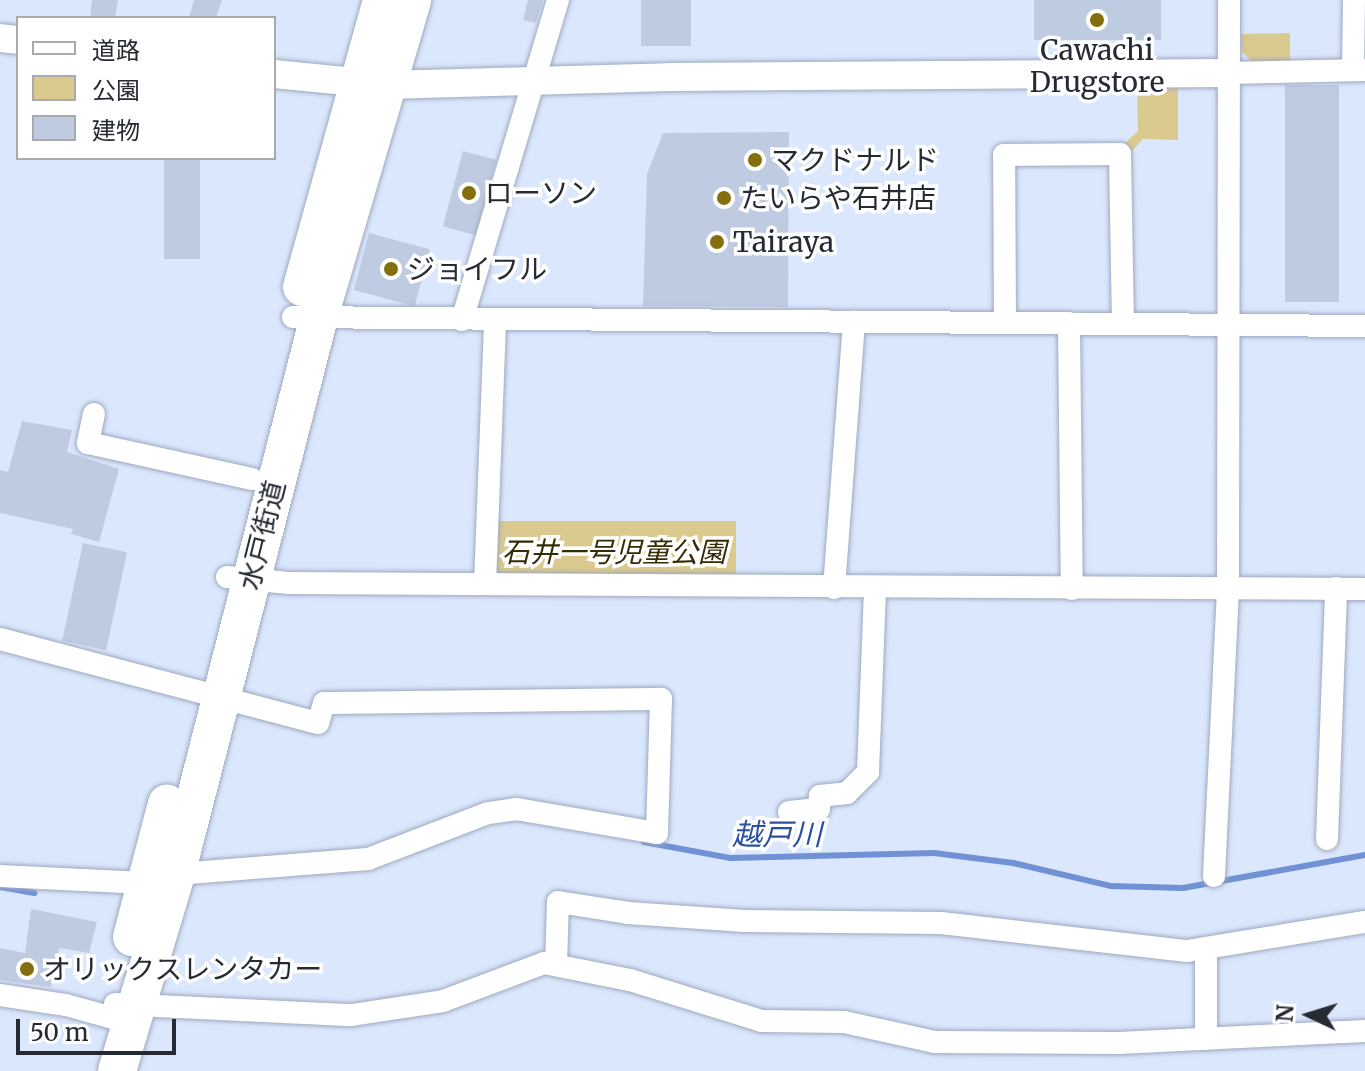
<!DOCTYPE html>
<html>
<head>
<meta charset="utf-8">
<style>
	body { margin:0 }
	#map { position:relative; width:1365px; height:1071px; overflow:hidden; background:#dae7fd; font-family:Merriweather,"Noto Sans JP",serif }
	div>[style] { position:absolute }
	.green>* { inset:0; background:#dbca8f; transform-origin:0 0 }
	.stream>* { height:6px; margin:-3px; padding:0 3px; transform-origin:3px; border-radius:3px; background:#7092d4 }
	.building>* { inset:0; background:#bfcbe1; transform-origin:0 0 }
	.roads { filter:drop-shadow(0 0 2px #9ea9be) drop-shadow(0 0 2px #9ea9be) }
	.minor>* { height:22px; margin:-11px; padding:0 11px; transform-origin:11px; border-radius:11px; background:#fff }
	.tertiary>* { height:28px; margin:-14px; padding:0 14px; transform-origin:14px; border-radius:14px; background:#fff }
	.trunk>* { height:38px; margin:-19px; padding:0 19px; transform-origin:19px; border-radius:19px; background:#fff }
	.dots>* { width:22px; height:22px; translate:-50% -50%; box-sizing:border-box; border:4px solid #fff; border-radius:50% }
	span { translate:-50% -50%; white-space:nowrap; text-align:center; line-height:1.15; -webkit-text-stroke:7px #fff; paint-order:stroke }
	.poi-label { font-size:28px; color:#262a33 }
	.left { translate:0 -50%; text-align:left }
	.street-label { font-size:28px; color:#262a33 }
	.park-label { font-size:28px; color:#352b05; font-style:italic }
	.water-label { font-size:30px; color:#2c51a1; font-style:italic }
	.legend { position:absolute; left:16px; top:16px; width:260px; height:144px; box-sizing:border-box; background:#fff; border:2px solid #a8aaad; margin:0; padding:10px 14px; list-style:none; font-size:24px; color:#262a33 }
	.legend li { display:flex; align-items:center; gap:16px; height:40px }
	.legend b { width:40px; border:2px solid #a8aaad }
	.north { position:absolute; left:1269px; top:975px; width:80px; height:80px; -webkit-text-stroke:6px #fff; paint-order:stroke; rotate:274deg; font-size:22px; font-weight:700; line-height:32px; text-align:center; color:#262a33 }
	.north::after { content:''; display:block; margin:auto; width:28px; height:36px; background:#262a33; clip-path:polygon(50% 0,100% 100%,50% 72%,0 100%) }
	.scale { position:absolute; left:16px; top:1019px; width:160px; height:36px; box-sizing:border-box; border:4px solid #262a33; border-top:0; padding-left:10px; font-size:24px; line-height:28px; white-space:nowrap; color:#262a33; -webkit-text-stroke:6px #fff; paint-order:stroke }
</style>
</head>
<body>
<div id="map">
	<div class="green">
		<i style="clip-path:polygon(1290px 33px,1290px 62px,1252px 62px,1242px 52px,1241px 34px)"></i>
		<i style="clip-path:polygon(1137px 85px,1178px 85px,1178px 140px,1143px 139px,1131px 152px,1123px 145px,1138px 131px)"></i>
		<i style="left:493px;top:521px;width:243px;height:55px"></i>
	</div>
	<div class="stream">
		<i style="left:644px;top:842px;width:87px;rotate:10.5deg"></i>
		<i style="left:730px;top:858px;width:204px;rotate:-1.4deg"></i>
		<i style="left:934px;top:853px;width:80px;rotate:7.2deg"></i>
		<i style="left:1013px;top:863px;width:101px;rotate:13.2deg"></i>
		<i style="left:1111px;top:886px;width:72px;rotate:1.6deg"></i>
		<i style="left:1183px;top:888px;width:185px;rotate:-10.3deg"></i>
		<i style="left:0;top:887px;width:35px;rotate:10deg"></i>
	</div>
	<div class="building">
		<i style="clip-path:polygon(92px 0,118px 0,115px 18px,90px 18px)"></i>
		<i style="clip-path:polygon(194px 0,222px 0,216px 18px,189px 18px)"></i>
		<i style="clip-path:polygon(528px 0,543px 0,536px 23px,523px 20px)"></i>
		<i style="left:641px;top:0;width:50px;height:46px"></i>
		<i style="left:1034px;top:0;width:127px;height:40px"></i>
		<i style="left:1339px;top:85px;width:217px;height:54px;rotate:90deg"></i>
		<i style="clip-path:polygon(789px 132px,788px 307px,643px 306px,647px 174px,663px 133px)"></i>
		<i style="left:463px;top:151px;width:34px;height:78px;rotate:15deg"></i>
		<i style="left:164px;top:158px;width:36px;height:101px"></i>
		<i style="left:369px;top:233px;width:63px;height:59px;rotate:15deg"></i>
		<i style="clip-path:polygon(22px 421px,72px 430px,67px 452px,119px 469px,99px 542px,71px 534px,73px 529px,0 513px,0 470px,8px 472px)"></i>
		<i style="left:83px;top:543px;width:45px;height:100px;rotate:12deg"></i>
		<i style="clip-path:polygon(31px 909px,97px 922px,89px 953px,59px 948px,51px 987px,0 980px,0 948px,25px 953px)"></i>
	</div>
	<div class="roads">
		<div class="minor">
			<i style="left:1353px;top:70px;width:70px;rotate:-89.2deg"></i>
			<i style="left:1228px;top:73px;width:137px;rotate:-1.3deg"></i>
			<i style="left:293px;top:317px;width:1072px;rotate:0.48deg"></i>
			<i style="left:462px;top:320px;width:334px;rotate:-73.3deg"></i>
			<i style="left:1005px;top:322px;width:167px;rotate:-90.3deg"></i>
			<i style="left:1004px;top:155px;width:116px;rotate:-0.5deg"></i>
			<i style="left:1120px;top:154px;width:169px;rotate:89deg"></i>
			<i style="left:1069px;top:323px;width:266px;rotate:89.4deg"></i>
			<i style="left:94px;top:414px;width:30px;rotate:102deg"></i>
			<i style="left:88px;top:443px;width:168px;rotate:12.4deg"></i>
			<i style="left:227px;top:577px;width:62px;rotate:5.5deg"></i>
			<i style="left:289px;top:583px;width:1076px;rotate:0.32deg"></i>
			<i style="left:485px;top:584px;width:264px;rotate:-87.8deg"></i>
			<i style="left:834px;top:588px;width:267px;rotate:-85.7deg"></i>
			<i style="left:0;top:639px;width:329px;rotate:14.8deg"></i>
			<i style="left:318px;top:723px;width:21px;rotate:-73deg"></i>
			<i style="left:324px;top:703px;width:337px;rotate:-0.7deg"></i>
			<i style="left:661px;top:699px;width:134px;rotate:91.7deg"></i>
			<i style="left:657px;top:833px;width:142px;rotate:-170.3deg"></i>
			<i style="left:517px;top:809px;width:29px;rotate:172deg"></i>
			<i style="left:488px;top:813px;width:129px;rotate:159deg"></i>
			<i style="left:368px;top:859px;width:193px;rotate:175.5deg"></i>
			<i style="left:176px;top:874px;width:32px;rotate:164deg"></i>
			<i style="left:145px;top:883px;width:145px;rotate:-177.2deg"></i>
			<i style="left:789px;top:812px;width:30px;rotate:-6deg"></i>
			<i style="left:819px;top:809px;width:13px;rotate:-86deg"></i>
			<i style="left:820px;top:796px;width:27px;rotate:-6deg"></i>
			<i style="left:847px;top:793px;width:30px;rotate:-45deg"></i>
			<i style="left:868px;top:772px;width:183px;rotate:-87.8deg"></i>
			<i style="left:1327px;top:839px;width:251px;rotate:-87.9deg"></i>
			<i style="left:1214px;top:876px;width:288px;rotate:-87.2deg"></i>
			<i style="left:1228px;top:588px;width:588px;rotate:-89.9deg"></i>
			<i style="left:556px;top:965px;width:63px;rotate:-88.2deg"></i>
			<i style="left:558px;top:902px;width:71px;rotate:8.9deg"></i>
			<i style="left:628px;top:913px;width:117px;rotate:3.9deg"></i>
			<i style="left:745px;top:921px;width:196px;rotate:0.6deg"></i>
			<i style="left:941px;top:923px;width:248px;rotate:6.5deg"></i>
			<i style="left:1187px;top:951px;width:180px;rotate:-9.3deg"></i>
			<i style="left:0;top:995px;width:67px;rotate:8.6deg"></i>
			<i style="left:66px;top:1005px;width:67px;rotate:15.5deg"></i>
			<i style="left:115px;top:1004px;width:237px;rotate:2.7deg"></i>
			<i style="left:352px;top:1015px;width:92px;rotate:-8.7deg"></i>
			<i style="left:443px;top:1001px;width:108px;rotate:-20.6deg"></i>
			<i style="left:544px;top:963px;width:88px;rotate:11.2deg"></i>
			<i style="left:630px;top:980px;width:138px;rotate:17.3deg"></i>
			<i style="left:762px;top:1021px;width:82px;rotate:0.7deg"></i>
			<i style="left:844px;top:1022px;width:93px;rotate:12.4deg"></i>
			<i style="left:935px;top:1042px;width:184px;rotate:0.3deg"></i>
			<i style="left:1119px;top:1043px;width:246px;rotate:-2.8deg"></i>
			<i style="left:1206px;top:1039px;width:91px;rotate:-90deg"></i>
		</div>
		<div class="tertiary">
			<i style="left:0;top:38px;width:18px;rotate:6deg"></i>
			<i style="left:274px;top:74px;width:114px;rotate:5.6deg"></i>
			<i style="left:387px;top:85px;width:282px;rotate:-1.6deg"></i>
			<i style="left:669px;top:77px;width:559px;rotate:-0.41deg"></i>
		</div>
		<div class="trunk">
			<i style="left:302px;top:287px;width:298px;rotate:-74.4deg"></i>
			<i style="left:132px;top:937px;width:138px;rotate:-75.3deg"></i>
			<i style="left:117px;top:1071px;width:206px;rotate:-73.3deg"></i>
			<i style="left:176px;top:874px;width:575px;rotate:-75.6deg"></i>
			<i style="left:319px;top:317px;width:330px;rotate:-73.6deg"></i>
		</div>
	</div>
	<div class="dots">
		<i style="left:1097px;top:20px;background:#856e0d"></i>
		<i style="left:755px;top:160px;background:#856e0d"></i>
		<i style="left:469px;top:193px;background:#856e0d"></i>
		<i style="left:724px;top:198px;background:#856e0d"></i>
		<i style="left:717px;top:242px;background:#856e0d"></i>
		<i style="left:391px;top:269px;background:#856e0d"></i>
		<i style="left:27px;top:969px;background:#856e0d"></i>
	</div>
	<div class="poi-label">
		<span style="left:1097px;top:66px">Cawachi<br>Drugstore</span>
		<span class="left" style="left:771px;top:160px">マクドナルド</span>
		<span class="left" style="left:485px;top:193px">ローソン</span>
		<span class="left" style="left:740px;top:198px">たいらや石井店</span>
		<span class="left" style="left:733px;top:242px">Tairaya</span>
		<span class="left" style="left:407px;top:269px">ジョイフル</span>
		<span class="left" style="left:43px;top:969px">オリックスレンタカー</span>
	</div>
	<div class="street-label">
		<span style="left:262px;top:535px;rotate:-76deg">水戸街道</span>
	</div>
	<div class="park-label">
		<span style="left:614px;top:552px">石井一号児童公園</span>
	</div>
	<div class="water-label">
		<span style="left:777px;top:834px">越戸川</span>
	</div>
	<ul class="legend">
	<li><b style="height:10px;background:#fff"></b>道路</li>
	<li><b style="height:22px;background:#dbca8f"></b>公園</li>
	<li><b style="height:22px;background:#bfcbe1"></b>建物</li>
	</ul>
	<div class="north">N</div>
	<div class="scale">50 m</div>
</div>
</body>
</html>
